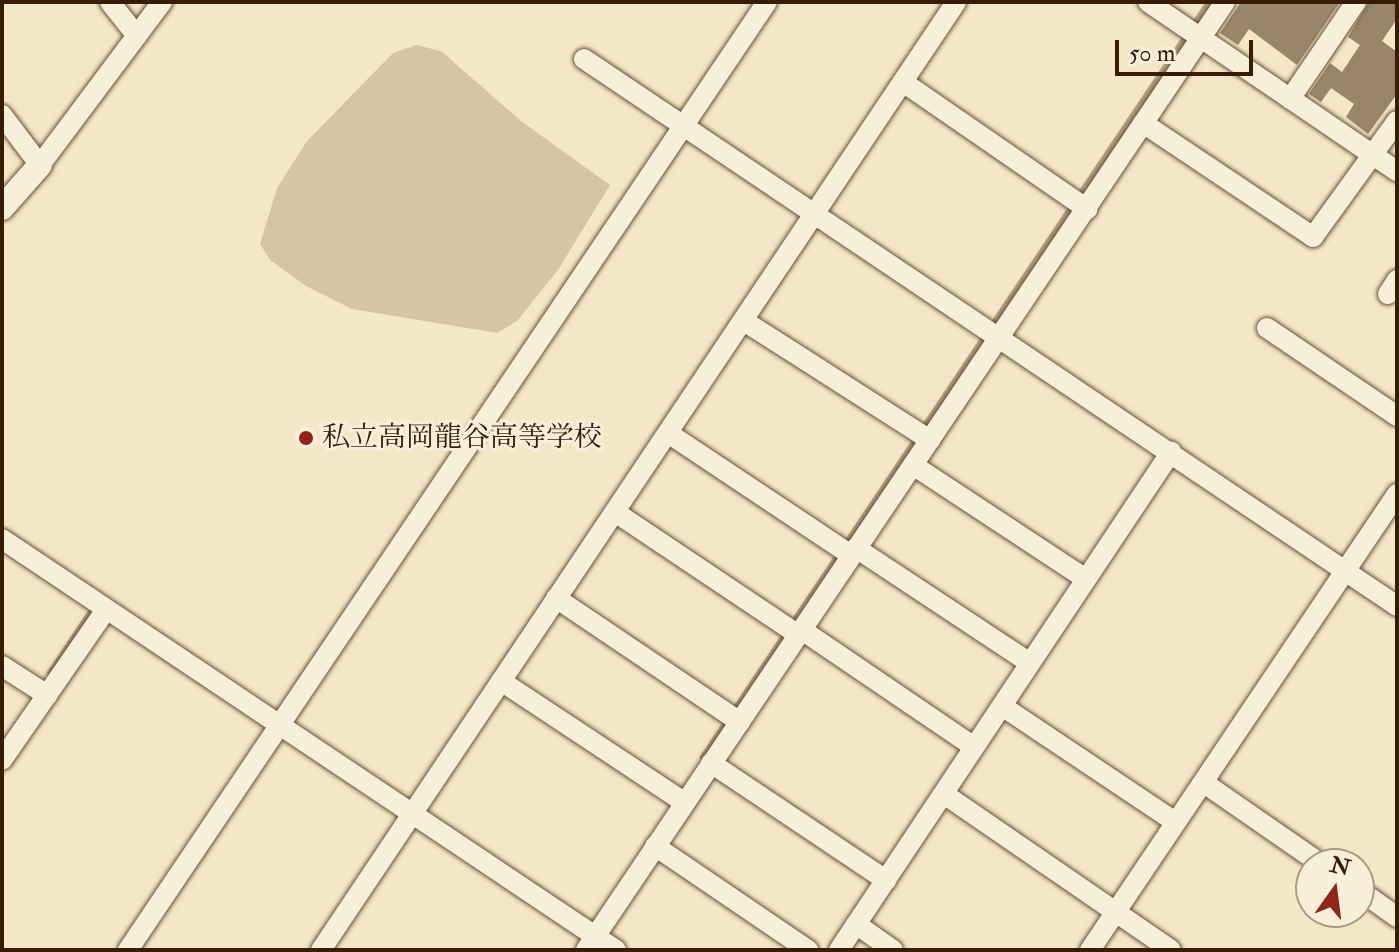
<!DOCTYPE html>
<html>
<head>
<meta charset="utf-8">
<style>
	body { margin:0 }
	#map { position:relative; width:1399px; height:952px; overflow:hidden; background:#f4e7c8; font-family:"IM FELL Double Pica","Noto Serif JP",serif }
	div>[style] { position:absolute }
	.green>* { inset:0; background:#d4c5a7 }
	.stream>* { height:6px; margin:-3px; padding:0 3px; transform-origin:3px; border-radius:3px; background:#b4a286 }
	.building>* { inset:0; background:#99866a }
	.roads { filter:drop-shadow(0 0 2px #665036) drop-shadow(0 0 2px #665036) }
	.minor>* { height:20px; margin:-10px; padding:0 10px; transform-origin:10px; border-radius:10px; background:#f8efdb }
	.tertiary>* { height:24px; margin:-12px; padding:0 12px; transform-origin:12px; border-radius:12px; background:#f8efdb }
	.dots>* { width:22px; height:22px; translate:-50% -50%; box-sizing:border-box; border:4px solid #f8efdb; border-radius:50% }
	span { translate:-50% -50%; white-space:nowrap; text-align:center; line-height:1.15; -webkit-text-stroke:6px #f8efdb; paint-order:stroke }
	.poi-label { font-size:28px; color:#371d05 }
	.left { translate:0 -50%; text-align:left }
	.frame { position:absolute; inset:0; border:4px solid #371d05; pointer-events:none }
	.north { position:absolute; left:1295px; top:848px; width:80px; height:80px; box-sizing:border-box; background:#f8efdb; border:2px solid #ab9b85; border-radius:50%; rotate:14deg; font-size:22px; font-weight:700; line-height:32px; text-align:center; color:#371d05 }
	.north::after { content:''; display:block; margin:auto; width:28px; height:36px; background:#8f2418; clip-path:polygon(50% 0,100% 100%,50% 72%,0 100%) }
	.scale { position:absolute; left:1115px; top:40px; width:138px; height:36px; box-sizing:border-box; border:4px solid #371d05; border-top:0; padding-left:10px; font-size:24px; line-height:28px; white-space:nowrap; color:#371d05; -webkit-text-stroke:6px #f8efdb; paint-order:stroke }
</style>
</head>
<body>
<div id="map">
	<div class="green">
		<i style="clip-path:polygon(416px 45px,441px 51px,521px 121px,610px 185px,558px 270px,517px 321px,497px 333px,352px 309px,306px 286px,270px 260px,260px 244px,277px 188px,307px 141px,393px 53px)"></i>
	</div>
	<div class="stream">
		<i style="left:50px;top:673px;width:72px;rotate:-56.3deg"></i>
		<i style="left:703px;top:757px;width:909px;rotate:-56.17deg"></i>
	</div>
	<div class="building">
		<i style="clip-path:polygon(1241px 2px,1340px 2px,1297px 65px,1249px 29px,1238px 45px,1220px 33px)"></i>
		<i style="clip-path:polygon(1369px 2px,1397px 2px,1397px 19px,1382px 41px,1397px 52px,1397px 94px,1368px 134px,1346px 117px,1354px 104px,1331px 88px,1321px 102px,1309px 94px,1330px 63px,1342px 72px,1360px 45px,1348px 37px)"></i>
	</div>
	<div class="roads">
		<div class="minor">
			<i style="left:110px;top:2px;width:43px;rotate:51.5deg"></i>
			<i style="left:1148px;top:2px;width:301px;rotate:34.2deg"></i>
			<i style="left:584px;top:59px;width:980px;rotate:33.93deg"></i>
			<i style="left:903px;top:82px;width:224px;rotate:34.6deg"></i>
			<i style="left:1290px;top:99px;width:117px;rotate:-55.8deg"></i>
			<i style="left:2px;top:115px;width:63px;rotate:52.8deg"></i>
			<i style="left:40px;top:165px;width:204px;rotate:-53.2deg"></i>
			<i style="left:1143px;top:123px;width:205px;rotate:33.8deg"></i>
			<i style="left:1313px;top:237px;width:143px;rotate:-54.1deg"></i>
			<i style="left:1388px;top:294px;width:17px;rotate:-57deg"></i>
			<i style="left:744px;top:321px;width:221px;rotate:32.6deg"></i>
			<i style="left:1267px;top:328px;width:157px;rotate:34.1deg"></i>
			<i style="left:668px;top:433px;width:220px;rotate:33.7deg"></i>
			<i style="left:913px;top:465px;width:207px;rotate:33.4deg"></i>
			<i style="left:615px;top:512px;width:221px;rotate:33.8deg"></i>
			<i style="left:2px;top:539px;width:739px;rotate:33.8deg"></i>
			<i style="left:856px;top:548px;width:206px;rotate:33.5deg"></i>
			<i style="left:556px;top:598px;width:222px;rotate:34deg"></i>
			<i style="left:802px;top:630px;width:207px;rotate:34.2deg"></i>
			<i style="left:2px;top:666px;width:54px;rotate:32.8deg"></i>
			<i style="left:501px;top:681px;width:219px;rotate:33.5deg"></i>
			<i style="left:1002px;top:706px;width:208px;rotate:33.8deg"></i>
			<i style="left:2px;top:760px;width:183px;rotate:-55.3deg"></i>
			<i style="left:711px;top:763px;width:211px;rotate:33.8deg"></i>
			<i style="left:1204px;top:783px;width:142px;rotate:34.7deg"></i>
			<i style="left:944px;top:794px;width:275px;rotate:34.5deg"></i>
			<i style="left:655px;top:846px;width:185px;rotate:34.2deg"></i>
			<i style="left:1359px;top:890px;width:47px;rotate:35.4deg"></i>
			<i style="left:856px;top:924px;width:45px;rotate:35.1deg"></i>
			<i style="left:128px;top:950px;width:1143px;rotate:-56.02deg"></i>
			<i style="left:321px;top:950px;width:1141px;rotate:-56.18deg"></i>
			<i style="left:586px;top:950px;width:1143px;rotate:-56.02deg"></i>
			<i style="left:839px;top:950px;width:599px;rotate:-56.31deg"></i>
			<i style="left:1090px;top:950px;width:550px;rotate:-56.05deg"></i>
		</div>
		<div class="tertiary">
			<i style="left:2px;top:208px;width:57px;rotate:-48.5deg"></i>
		</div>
	</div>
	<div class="dots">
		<i style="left:306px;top:438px;background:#8f2418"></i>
	</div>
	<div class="poi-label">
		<span class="left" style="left:322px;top:438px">私立高岡龍谷高等学校</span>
	</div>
	<div class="frame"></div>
	<div class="north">N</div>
	<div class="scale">50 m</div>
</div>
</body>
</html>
